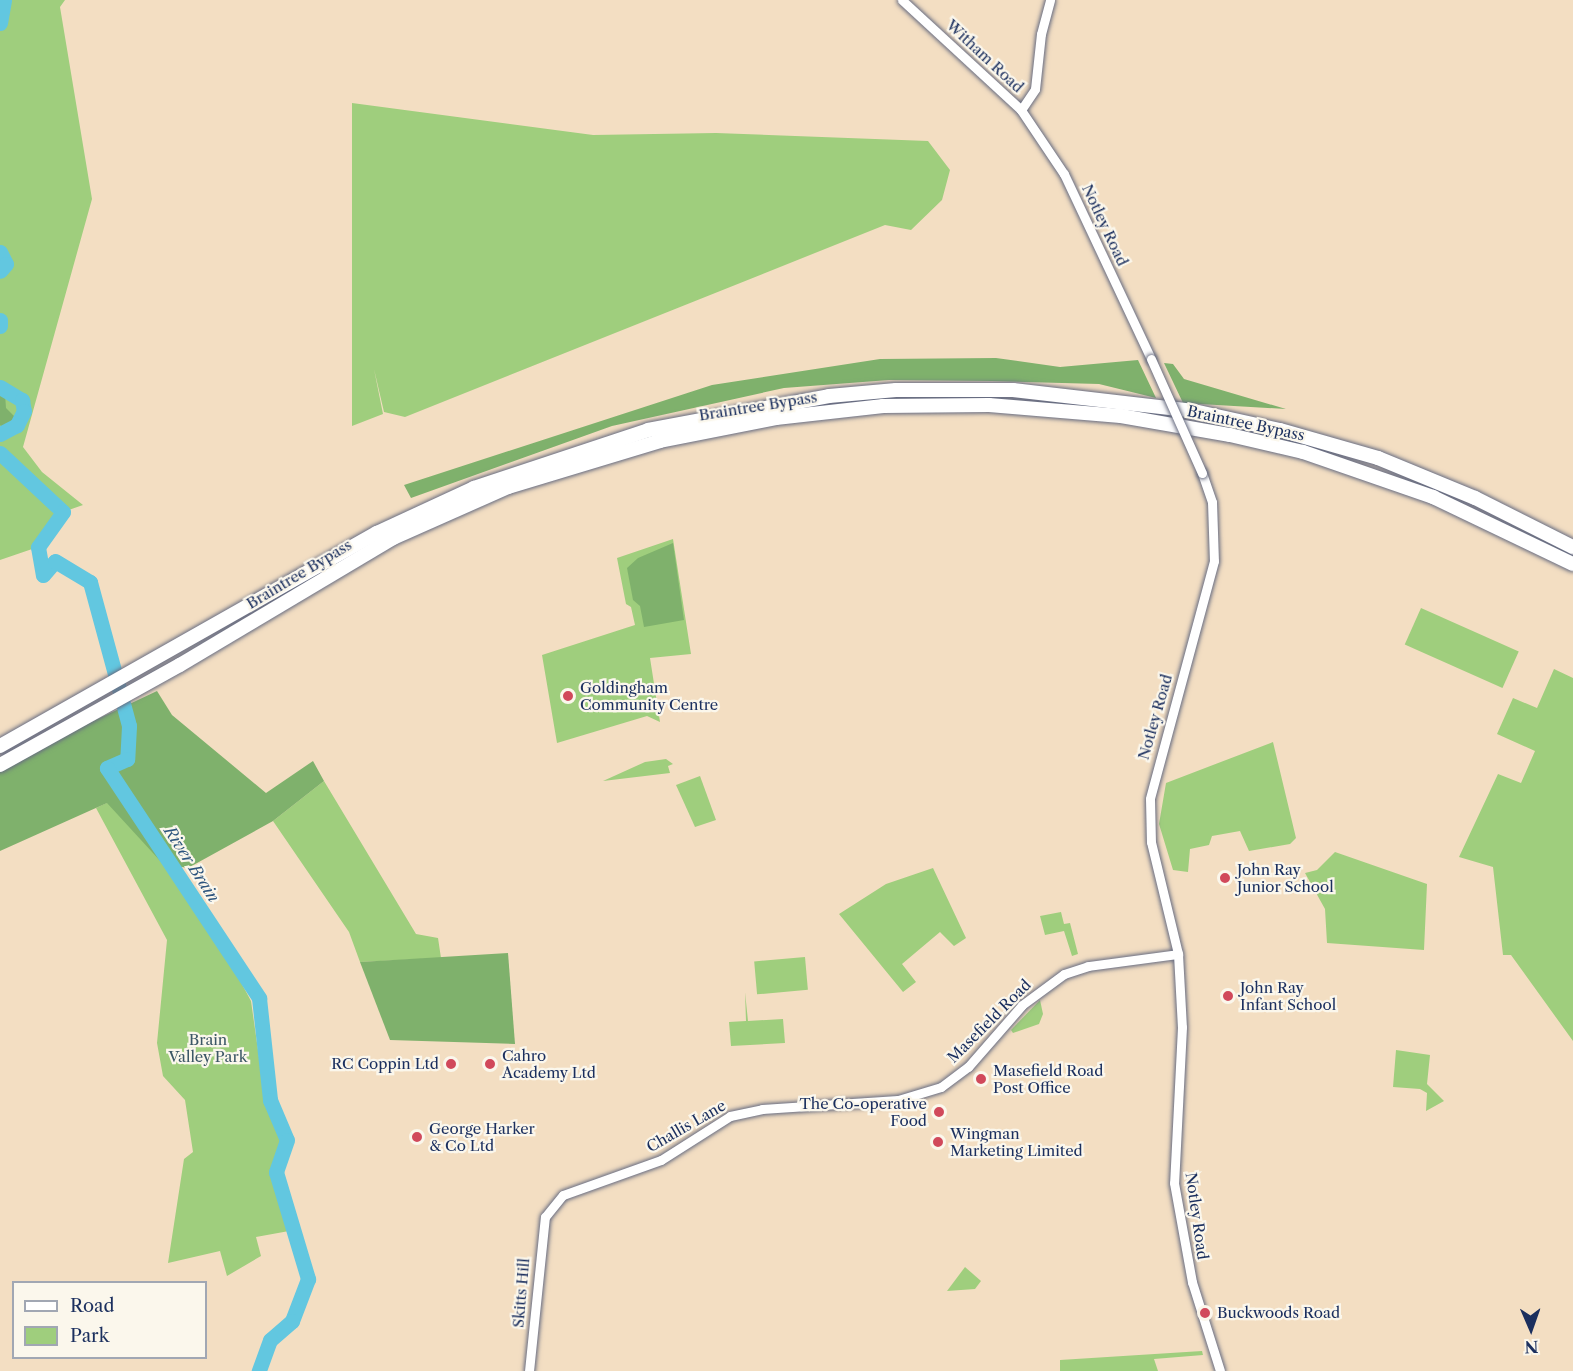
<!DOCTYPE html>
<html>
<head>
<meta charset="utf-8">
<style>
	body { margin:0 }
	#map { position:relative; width:1573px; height:1371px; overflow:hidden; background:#f3dec2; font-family:"Libre Caslon Text",serif }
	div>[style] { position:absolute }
	.green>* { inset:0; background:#9fce7d; transform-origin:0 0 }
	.forest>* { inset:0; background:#7fb16c }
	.river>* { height:15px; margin:-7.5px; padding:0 7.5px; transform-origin:7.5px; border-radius:7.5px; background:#62c7e0 }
	.roads { filter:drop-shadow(0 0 2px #676c81) drop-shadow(0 0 2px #676c81) }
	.minor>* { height:9px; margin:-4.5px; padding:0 4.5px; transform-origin:4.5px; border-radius:4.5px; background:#fff }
	.highway>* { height:14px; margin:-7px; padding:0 7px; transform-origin:7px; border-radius:7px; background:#fff }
	.bridges { filter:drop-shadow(0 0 2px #676c81) drop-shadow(0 0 2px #676c81) }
	.minor-bridge>* { height:9px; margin:-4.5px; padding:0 4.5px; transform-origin:4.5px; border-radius:4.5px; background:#fff }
	.dots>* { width:16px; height:16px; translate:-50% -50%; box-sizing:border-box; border:3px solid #fbf7ec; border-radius:50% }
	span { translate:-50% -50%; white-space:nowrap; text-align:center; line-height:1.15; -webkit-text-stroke:4.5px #fbf7ec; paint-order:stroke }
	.street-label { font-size:15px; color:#1b2f5e }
	.poi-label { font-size:15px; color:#1b2f5e }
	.left { translate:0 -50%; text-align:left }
	.right { translate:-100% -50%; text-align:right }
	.park-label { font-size:15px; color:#3c5766 }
	.water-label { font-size:16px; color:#2d557e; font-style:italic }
	.legend { position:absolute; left:12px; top:1281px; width:195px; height:78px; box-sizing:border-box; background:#fbf7ec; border:2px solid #a1a7b3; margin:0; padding:8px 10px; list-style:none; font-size:18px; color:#1b2f5e }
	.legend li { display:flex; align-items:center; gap:12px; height:30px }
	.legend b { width:30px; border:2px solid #a1a7b3 }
	.north { position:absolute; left:1501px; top:1299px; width:60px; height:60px; -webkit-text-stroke:4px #fbf7ec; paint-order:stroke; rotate:178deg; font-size:16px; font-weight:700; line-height:24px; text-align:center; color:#1b2f5e }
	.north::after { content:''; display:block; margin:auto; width:21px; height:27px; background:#1b2f5e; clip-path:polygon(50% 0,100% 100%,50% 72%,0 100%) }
</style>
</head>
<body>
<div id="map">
	<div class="green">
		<i style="clip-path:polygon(0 0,65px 0,60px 7px,92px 199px,23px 447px,42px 472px,83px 505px,63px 512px,38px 547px,0 560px)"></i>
		<i style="clip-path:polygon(352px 103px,593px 135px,716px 133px,928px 141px,950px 170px,942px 200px,911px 230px,885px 225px,405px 417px,384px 412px,374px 369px,383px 414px,352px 426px)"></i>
		<i style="clip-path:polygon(673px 539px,691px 654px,650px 658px,660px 722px,647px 716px,557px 743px,542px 655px,635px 625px,631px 607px,626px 604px,617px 558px)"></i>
		<i style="left:1421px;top:608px;width:107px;height:40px;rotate:24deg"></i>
		<i style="clip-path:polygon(1554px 669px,1573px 678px,1573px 1041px,1511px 955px,1503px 955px,1493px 867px,1459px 857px,1498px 774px,1521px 783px,1535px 751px,1497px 734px,1513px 698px,1537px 708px)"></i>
		<i style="clip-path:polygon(1273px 742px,1296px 838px,1290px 844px,1249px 851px,1240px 831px,1212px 836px,1209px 845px,1190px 849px,1188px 872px,1173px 870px,1159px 824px,1166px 783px)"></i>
		<i style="clip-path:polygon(666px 759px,673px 764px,668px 766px,670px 773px,603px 781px,645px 762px)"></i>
		<i style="clip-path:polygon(700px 776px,716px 820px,695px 827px,676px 785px)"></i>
		<i style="clip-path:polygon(324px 781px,416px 934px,438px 938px,441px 958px,360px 962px,349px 932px,273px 821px)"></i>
		<i style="clip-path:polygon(115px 799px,179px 883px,222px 947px,251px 1001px,265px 1099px,281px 1142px,273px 1171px,289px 1231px,256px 1237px,261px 1256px,227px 1276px,220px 1251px,168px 1263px,184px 1159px,193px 1152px,185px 1100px,163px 1076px,157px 1043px,167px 940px,96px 808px)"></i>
		<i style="clip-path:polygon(1335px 852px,1427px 884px,1424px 950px,1327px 943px,1325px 909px,1305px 873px,1317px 870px)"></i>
		<i style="clip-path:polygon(933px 868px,966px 938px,954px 946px,940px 932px,902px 964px,916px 982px,903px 992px,839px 914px,886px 884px)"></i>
		<i style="clip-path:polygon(1061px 912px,1064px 924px,1070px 923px,1078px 954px,1072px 956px,1064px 931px,1045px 935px,1040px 916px)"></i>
		<i style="left:805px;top:957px;width:33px;height:51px;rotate:85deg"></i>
		<i style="clip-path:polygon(745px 992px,748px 1021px,783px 1019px,785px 1043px,731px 1046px,729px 1022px,746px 1021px)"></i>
		<i style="clip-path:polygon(1040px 1000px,1043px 1014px,1039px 1024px,1013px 1033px,1011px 1030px)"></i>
		<i style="clip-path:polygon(1396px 1050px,1430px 1055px,1427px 1084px,1444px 1101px,1426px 1111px,1427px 1093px,1420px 1089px,1393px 1087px)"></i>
		<i style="clip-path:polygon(965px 1267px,981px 1281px,975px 1289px,947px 1291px)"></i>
		<i style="clip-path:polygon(1202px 1351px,1203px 1355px,1154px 1359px,1158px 1371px,1060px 1371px,1060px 1360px)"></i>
	</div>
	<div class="forest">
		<i style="clip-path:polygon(996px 358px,1060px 367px,1138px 360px,1156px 398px,1099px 384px,992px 381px,889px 380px,784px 388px,612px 426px,411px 498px,404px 485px,712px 385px,880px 359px)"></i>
		<i style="clip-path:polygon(1164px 363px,1173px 364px,1184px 379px,1286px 409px,1183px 403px)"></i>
		<i style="clip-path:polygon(0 393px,5px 394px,6px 408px,20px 422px,22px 431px,9px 434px,0 425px)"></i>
		<i style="clip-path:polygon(673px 543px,684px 620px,644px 627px,640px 606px,633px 600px,627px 568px,638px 558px)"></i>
		<i style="clip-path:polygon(157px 691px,172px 715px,266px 793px,313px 761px,324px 781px,273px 821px,188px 868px,163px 864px,107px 803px,0 851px,0 765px)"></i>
		<i style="clip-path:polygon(508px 953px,515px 1044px,390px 1040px,360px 962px)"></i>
	</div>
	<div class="river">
		<i style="left:0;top:23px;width:23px;rotate:-80deg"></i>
		<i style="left:0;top:252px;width:13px;rotate:63deg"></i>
		<i style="left:6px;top:264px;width:9px;rotate:131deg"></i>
		<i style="left:0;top:320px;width:6px;rotate:90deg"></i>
		<i style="left:0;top:387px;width:26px;rotate:31deg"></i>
		<i style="left:22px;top:400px;width:11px;rotate:80deg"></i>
		<i style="left:24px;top:411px;width:16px;rotate:117deg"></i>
		<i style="left:17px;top:425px;width:19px;rotate:152deg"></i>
		<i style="left:0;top:453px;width:86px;rotate:43.1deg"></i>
		<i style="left:63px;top:512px;width:43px;rotate:125.5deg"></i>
		<i style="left:38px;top:547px;width:28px;rotate:80deg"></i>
		<i style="left:43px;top:575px;width:18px;rotate:-49deg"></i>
		<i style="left:55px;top:561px;width:41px;rotate:31deg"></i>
		<i style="left:90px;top:582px;width:149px;rotate:74.8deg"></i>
		<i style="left:129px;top:726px;width:33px;rotate:93deg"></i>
		<i style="left:127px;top:759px;width:22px;rotate:156deg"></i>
		<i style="left:107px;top:768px;width:276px;rotate:56.5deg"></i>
		<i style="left:259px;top:998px;width:103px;rotate:83.8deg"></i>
		<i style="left:270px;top:1100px;width:43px;rotate:67deg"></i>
		<i style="left:287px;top:1140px;width:34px;rotate:109deg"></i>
		<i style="left:276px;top:1172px;width:112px;rotate:73.3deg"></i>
		<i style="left:308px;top:1279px;width:45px;rotate:110.9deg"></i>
		<i style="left:292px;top:1321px;width:29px;rotate:139deg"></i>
		<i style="left:270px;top:1340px;width:33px;rotate:110deg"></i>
	</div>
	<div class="roads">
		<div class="minor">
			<i style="left:902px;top:0;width:162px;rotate:42.7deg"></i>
			<i style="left:1021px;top:110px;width:77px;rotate:56.1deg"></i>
			<i style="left:1064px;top:174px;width:204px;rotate:64.8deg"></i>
			<i style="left:1021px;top:110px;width:25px;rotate:-56deg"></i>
			<i style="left:1035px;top:89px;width:55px;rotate:-83.8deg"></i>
			<i style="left:1041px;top:34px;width:35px;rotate:-75deg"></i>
			<i style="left:1202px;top:473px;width:31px;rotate:71deg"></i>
			<i style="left:1212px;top:502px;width:59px;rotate:88.1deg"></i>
			<i style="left:1214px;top:561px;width:246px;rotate:105.1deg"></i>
			<i style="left:1150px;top:799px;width:43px;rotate:88.7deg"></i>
			<i style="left:1151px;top:842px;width:115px;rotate:76.4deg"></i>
			<i style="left:1178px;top:954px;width:73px;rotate:86.9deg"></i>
			<i style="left:1182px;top:1027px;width:156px;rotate:92.9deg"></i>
			<i style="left:1174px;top:1183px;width:101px;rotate:79.7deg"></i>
			<i style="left:1192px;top:1282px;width:93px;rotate:72.5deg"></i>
			<i style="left:529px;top:1371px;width:155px;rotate:-84.1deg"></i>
			<i style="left:545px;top:1217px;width:28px;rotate:-51deg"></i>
			<i style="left:563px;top:1195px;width:104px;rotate:-19.7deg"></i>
			<i style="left:661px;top:1160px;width:82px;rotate:-32.5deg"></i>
			<i style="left:730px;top:1116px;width:33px;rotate:-12deg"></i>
			<i style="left:762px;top:1109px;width:136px;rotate:-3.8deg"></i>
			<i style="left:898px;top:1100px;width:45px;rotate:-16.8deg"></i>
			<i style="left:941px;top:1087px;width:34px;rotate:-37deg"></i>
			<i style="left:968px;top:1067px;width:82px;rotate:-48.9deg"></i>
			<i style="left:1022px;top:1005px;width:52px;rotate:-36.4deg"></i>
			<i style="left:1064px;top:974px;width:25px;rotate:-18deg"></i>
			<i style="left:1088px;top:966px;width:91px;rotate:-7.6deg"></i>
		</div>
		<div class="highway">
			<i style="left:0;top:746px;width:433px;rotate:-29.5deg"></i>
			<i style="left:377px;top:533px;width:107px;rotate:-24.9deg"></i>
			<i style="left:474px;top:488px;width:183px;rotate:-18.4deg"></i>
			<i style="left:648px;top:430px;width:184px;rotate:-10.6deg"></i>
			<i style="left:829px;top:396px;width:67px;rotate:-5.1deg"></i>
			<i style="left:896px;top:390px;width:117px"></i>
			<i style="left:1013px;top:390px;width:182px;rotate:6.6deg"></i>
			<i style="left:1194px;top:411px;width:88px;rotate:12.5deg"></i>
			<i style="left:1280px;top:430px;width:102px;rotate:15.9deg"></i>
			<i style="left:1378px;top:458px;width:105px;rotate:22.4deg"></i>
			<i style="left:1475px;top:498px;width:110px;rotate:26.6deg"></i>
			<i style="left:0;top:765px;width:206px;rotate:-29.1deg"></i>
			<i style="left:180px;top:665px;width:248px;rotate:-30.8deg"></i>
			<i style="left:393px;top:538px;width:126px;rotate:-23.9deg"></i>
			<i style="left:508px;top:487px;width:159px;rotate:-16.8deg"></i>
			<i style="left:660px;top:441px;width:118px;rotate:-11.2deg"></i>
			<i style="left:776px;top:418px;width:108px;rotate:-6.4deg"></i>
			<i style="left:883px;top:406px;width:106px;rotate:-0.5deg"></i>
			<i style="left:989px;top:405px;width:132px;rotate:4.8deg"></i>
			<i style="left:1121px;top:416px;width:111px;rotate:9.9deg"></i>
			<i style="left:1230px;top:435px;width:75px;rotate:13.1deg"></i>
			<i style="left:1303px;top:452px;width:138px;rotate:19.1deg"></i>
			<i style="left:1433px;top:497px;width:155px;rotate:25.6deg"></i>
		</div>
	</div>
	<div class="bridges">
		<div class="minor-bridge">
			<i style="left:1151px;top:359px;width:125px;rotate:65.9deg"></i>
		</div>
	</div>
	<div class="dots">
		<i style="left:568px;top:696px;background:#d1495b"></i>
		<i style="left:1225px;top:878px;background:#d1495b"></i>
		<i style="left:1228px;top:996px;background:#d1495b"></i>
		<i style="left:451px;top:1064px;background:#d1495b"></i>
		<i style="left:490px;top:1064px;background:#d1495b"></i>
		<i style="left:981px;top:1079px;background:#d1495b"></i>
		<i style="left:939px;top:1112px;background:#d1495b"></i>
		<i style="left:417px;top:1137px;background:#d1495b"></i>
		<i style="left:938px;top:1142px;background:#d1495b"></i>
		<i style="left:1205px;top:1313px;background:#d1495b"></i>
	</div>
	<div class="street-label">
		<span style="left:985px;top:56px;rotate:43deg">Witham Road</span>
		<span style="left:1105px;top:225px;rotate:65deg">Notley Road</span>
		<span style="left:758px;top:406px;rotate:-9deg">Braintree Bypass</span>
		<span style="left:1246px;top:423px;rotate:12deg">Braintree Bypass</span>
		<span style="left:299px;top:574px;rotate:-31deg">Braintree Bypass</span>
		<span style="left:1155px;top:717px;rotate:-74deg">Notley Road</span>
		<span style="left:989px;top:1021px;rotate:-45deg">Masefield Road</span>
		<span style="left:686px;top:1126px;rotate:-30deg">Challis Lane</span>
		<span style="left:1197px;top:1216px;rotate:82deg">Notley Road</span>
		<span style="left:521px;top:1293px;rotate:-85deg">Skitts Hill</span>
	</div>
	<div class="poi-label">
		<span class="left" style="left:580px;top:696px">Goldingham<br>Community Centre</span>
		<span class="left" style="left:1237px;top:878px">John Ray<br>Junior School</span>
		<span class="left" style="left:1240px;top:996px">John Ray<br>Infant School</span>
		<span class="left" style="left:502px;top:1064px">Cahro<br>Academy Ltd</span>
		<span class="right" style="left:439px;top:1064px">RC Coppin Ltd</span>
		<span class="left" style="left:993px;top:1079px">Masefield Road<br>Post Office</span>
		<span class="right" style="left:927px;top:1112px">The Co-operative<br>Food</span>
		<span class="left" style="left:429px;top:1137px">George Harker<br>&amp; Co Ltd</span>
		<span class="left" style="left:950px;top:1142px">Wingman<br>Marketing Limited</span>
		<span class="left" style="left:1217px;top:1313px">Buckwoods Road</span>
	</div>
	<div class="park-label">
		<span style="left:208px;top:1048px">Brain<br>Valley Park</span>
	</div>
	<div class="water-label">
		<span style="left:192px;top:864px;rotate:57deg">River Brain</span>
	</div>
	<ul class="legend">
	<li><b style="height:8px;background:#fff"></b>Road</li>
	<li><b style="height:16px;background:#9fce7d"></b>Park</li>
	</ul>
	<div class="north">N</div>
</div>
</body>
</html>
